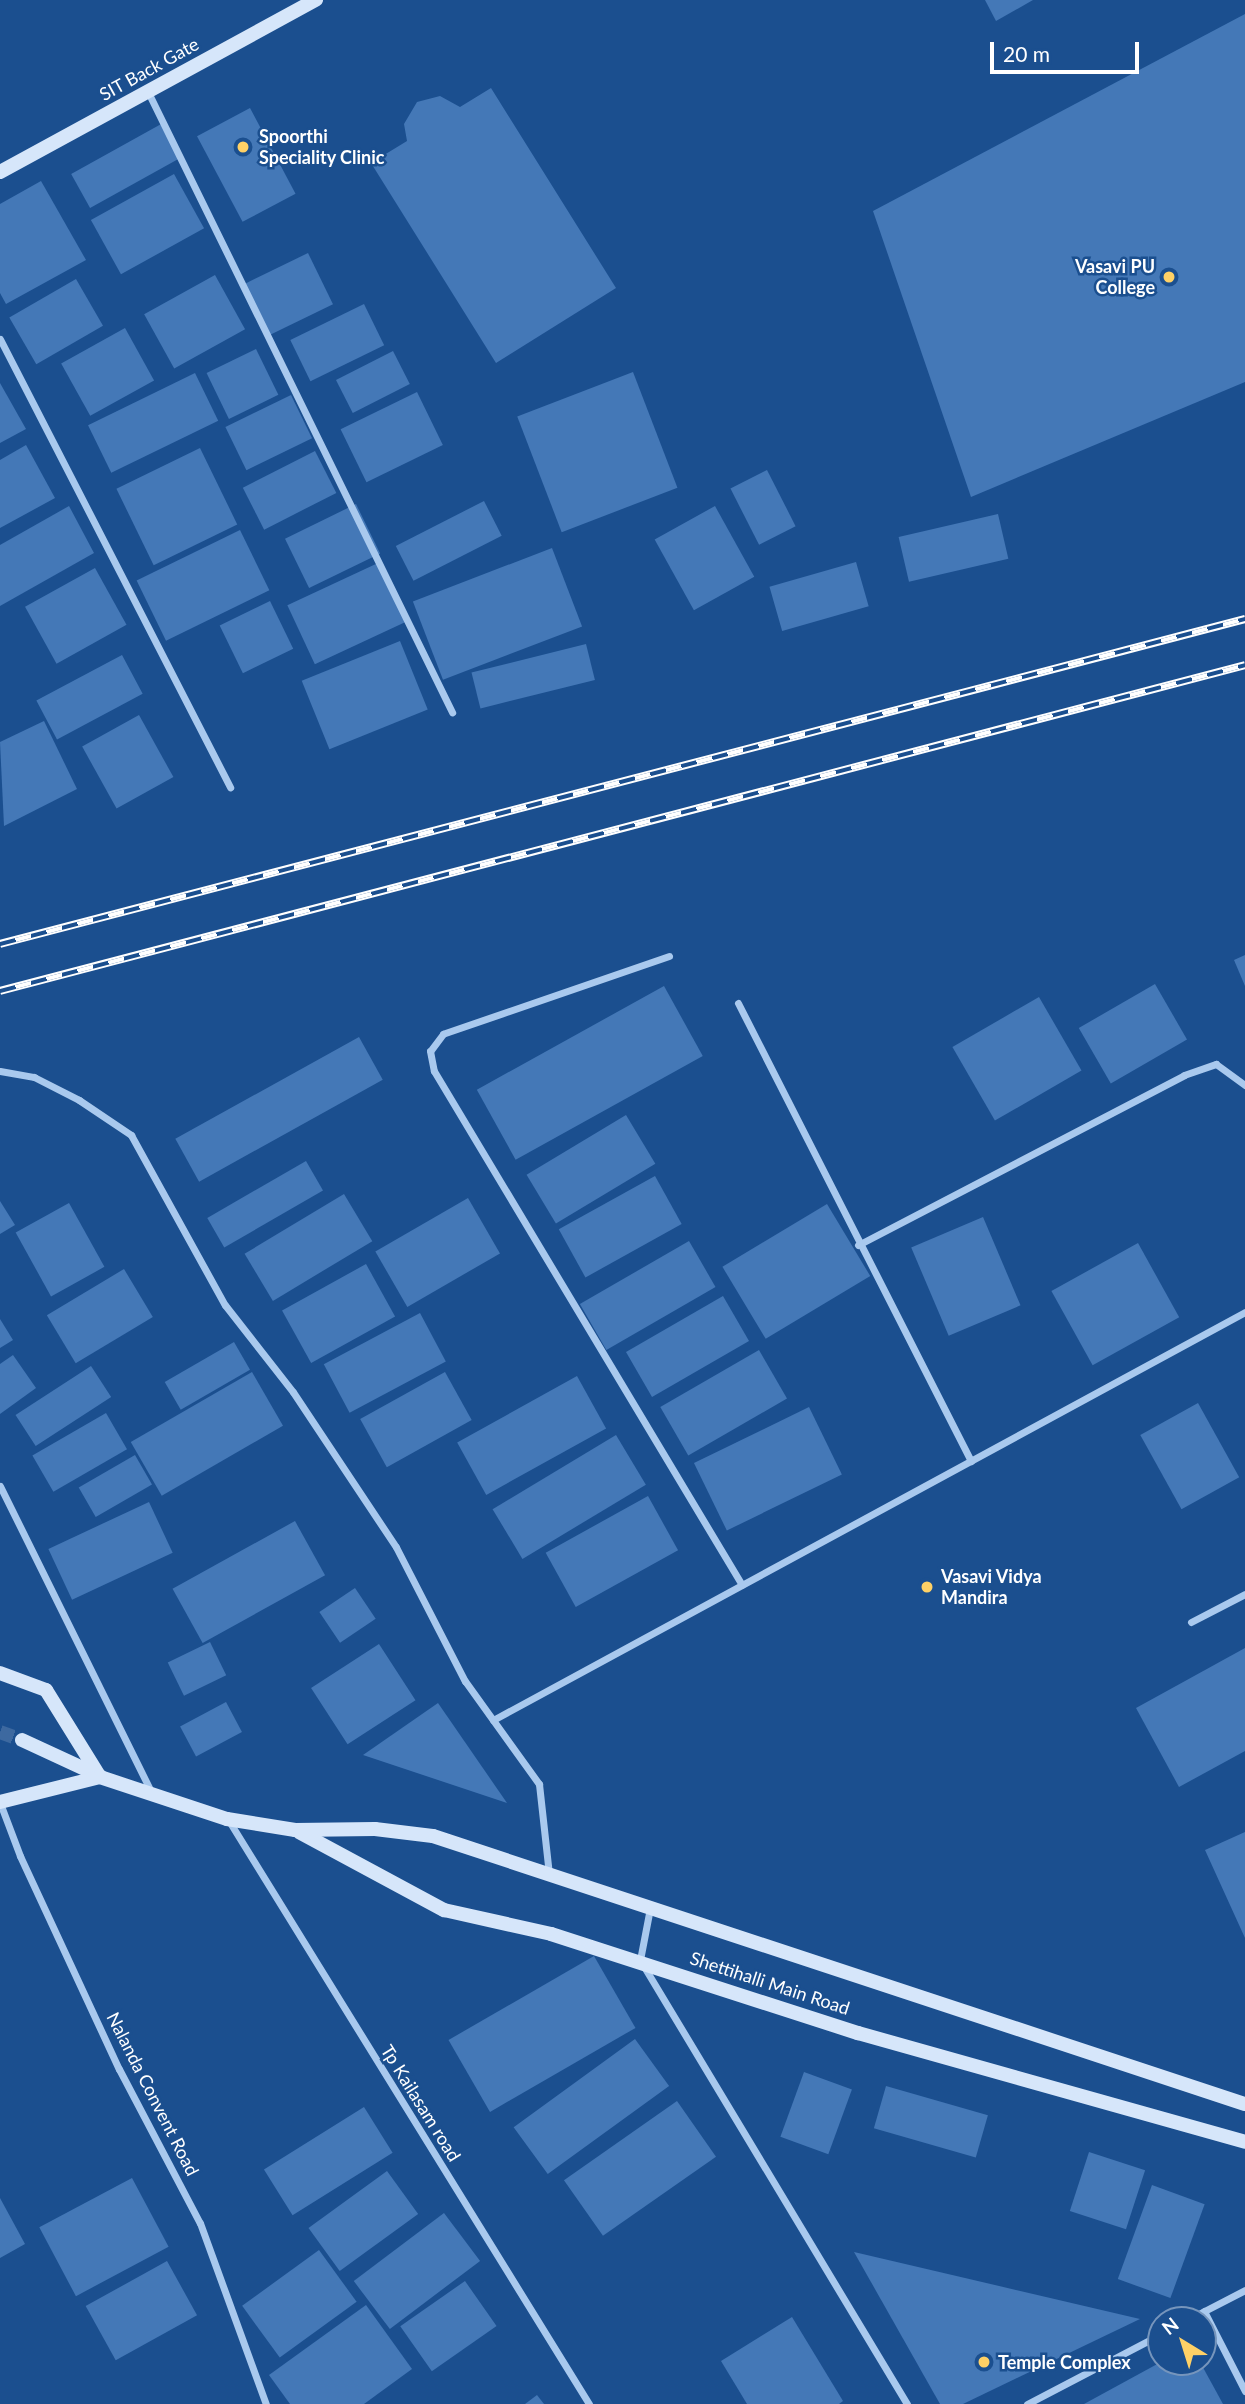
<!DOCTYPE html>
<html>
<head>
<meta charset="utf-8">
<style>
	body { margin:0 }
	#map { position:relative; width:1245px; height:2404px; overflow:hidden; background:#1b4f8f; font-family:Lato,sans-serif }
	div>[style] { position:absolute }
	.building>* { inset:0; background:#4478b7; transform-origin:0 0 }
	.secondary-tunnel>* { height:14px; margin-top:-7px; transform-origin:0; background:repeating-linear-gradient(90deg,#3d69a0 0 14px,transparent 0 21px) }
	.street>* { height:7px; margin:-3.5px; padding:0 3.5px; transform-origin:3.5px; border-radius:3.5px; background:#a9c9ee }
	.secondary>* { height:14px; margin:-7px; padding:0 7px; transform-origin:7px; border-radius:7px; background:#d6e6fa }
	.rail>* { height:8px; margin-top:-4px; transform-origin:0; background:repeating-linear-gradient(90deg,#1b4f8f 0 16px,#fff 0 32px); box-sizing:border-box; border-block:2px solid #fff }
	.dots>* { width:19px; height:19px; translate:-50% -50%; box-sizing:border-box; border:4px solid #1b4f8f; border-radius:50% }
	span { translate:-50% -50%; white-space:nowrap; text-align:center; line-height:1.15; -webkit-text-stroke:5px #1b4f8f; paint-order:stroke }
	.street-label { font-size:18px; color:#fff }
	.poi-label { font-size:18px; color:#fff; font-weight:700 }
	.left { translate:0 -50%; text-align:left }
	.right { translate:-100% -50%; text-align:right }
	.north { position:absolute; left:1147px; top:2306px; width:70px; height:70px; box-sizing:border-box; background:#1b4f8f; border:2px solid #7695bc; border-radius:50%; rotate:322deg; font-size:19px; font-weight:700; line-height:28px; text-align:center; color:#fff }
	.north::after { content:''; display:block; margin:auto; width:24px; height:32px; background:#ffd166; clip-path:polygon(50% 0,100% 100%,50% 72%,0 100%) }
	.scale { position:absolute; left:990px; top:42px; width:149px; height:32px; box-sizing:border-box; border:4px solid #fff; border-top:0; padding-left:9px; font-size:21px; line-height:24px; white-space:nowrap; color:#fff; -webkit-text-stroke:5px #1b4f8f; paint-order:stroke }
</style>
</head>
<body>
<div id="map">
	<div class="building">
		<i style="clip-path:polygon(985px 0,1033px 0,996px 21px)"></i>
		<i style="clip-path:polygon(1245px 14px,1245px 382px,971px 497px,873px 211px)"></i>
		<i style="clip-path:polygon(491px 88px,616px 288px,496px 363px,371px 163px,407px 141px,404px 124px,417px 102px,440px 96px,460px 107px)"></i>
		<i style="left:250px;top:108px;width:97px;height:60px;rotate:62deg"></i>
		<i style="left:163px;top:123px;width:39px;height:105px;rotate:61deg"></i>
		<i style="left:174px;top:174px;width:62px;height:95px;rotate:61deg"></i>
		<i style="clip-path:polygon(41px 181px,86px 260px,6px 304px,0 293px,0 204px)"></i>
		<i style="left:308px;top:253px;width:57px;height:75px;rotate:64deg"></i>
		<i style="left:215px;top:275px;width:62px;height:81px;rotate:61deg"></i>
		<i style="left:76px;top:279px;width:54px;height:77px;rotate:60deg"></i>
		<i style="left:364px;top:304px;width:46px;height:82px;rotate:64deg"></i>
		<i style="left:125px;top:328px;width:60px;height:73px;rotate:61deg"></i>
		<i style="left:256px;top:349px;width:51px;height:55px;rotate:64deg"></i>
		<i style="left:393px;top:351px;width:37px;height:64px;rotate:63deg"></i>
		<i style="left:633px;top:372px;width:124px;height:124px;rotate:69deg"></i>
		<i style="left:195px;top:373px;width:53px;height:119px;rotate:64deg"></i>
		<i style="clip-path:polygon(0 383px,26px 429px,0 443px)"></i>
		<i style="left:417px;top:392px;width:59px;height:85px;rotate:64deg"></i>
		<i style="left:291px;top:395px;width:48px;height:73px;rotate:64deg"></i>
		<i style="clip-path:polygon(26px 445px,55px 498px,0 528px,0 460px)"></i>
		<i style="left:200px;top:448px;width:85px;height:93px;rotate:64deg"></i>
		<i style="left:315px;top:451px;width:47px;height:81px;rotate:63deg"></i>
		<i style="left:767px;top:470px;width:63px;height:41px;rotate:63deg"></i>
		<i style="left:484px;top:501px;width:39px;height:99px;rotate:63deg"></i>
		<i style="left:356px;top:504px;width:55px;height:79px;rotate:64deg"></i>
		<i style="clip-path:polygon(69px 506px,94px 553px,0 606px,0 545px)"></i>
		<i style="left:715px;top:506px;width:81px;height:69px;rotate:61deg"></i>
		<i style="left:998px;top:514px;width:46px;height:102px;rotate:77deg"></i>
		<i style="left:240px;top:530px;width:67px;height:115px;rotate:64deg"></i>
		<i style="left:552px;top:548px;width:84px;height:149px;rotate:69deg"></i>
		<i style="left:856px;top:562px;width:46px;height:90px;rotate:74deg"></i>
		<i style="left:378px;top:563px;width:65px;height:100px;rotate:65deg"></i>
		<i style="left:95px;top:568px;width:65px;height:80px;rotate:61deg"></i>
		<i style="left:270px;top:601px;width:53px;height:56px;rotate:64deg"></i>
		<i style="left:400px;top:641px;width:74px;height:106px;rotate:68deg"></i>
		<i style="left:586px;top:644px;width:37px;height:118px;rotate:76deg"></i>
		<i style="left:122px;top:655px;width:44px;height:97px;rotate:62deg"></i>
		<i style="left:139px;top:715px;width:71px;height:65px;rotate:61deg"></i>
		<i style="clip-path:polygon(44px 721px,77px 789px,4px 826px,0 742px)"></i>
		<i style="clip-path:polygon(1245px 955px,1245px 986px,1234px 960px)"></i>
		<i style="left:1155px;top:984px;width:64px;height:88px;rotate:60deg"></i>
		<i style="left:664px;top:986px;width:80px;height:214px;rotate:61deg"></i>
		<i style="left:1039px;top:997px;width:85px;height:100px;rotate:60deg"></i>
		<i style="left:359px;top:1037px;width:49px;height:210px;rotate:61deg"></i>
		<i style="left:626px;top:1115px;width:57px;height:116px;rotate:59deg"></i>
		<i style="left:306px;top:1161px;width:34px;height:114px;rotate:60deg"></i>
		<i style="left:655px;top:1176px;width:55px;height:110px;rotate:61deg"></i>
		<i style="left:344px;top:1194px;width:55px;height:116px;rotate:59deg"></i>
		<i style="left:468px;top:1198px;width:64px;height:107px;rotate:60deg"></i>
		<i style="clip-path:polygon(0 1201px,15px 1225px,0 1234px)"></i>
		<i style="left:69px;top:1203px;width:73px;height:61px;rotate:61deg"></i>
		<i style="left:827px;top:1204px;width:84px;height:122px;rotate:59deg"></i>
		<i style="left:983px;top:1217px;width:96px;height:78px;rotate:67deg"></i>
		<i style="left:689px;top:1241px;width:53px;height:126px;rotate:60deg"></i>
		<i style="left:1138px;top:1243px;width:85px;height:99px;rotate:61deg"></i>
		<i style="left:366px;top:1264px;width:60px;height:96px;rotate:61deg"></i>
		<i style="left:124px;top:1269px;width:56px;height:90px;rotate:59deg"></i>
		<i style="left:723px;top:1296px;width:52px;height:112px;rotate:60deg"></i>
		<i style="left:420px;top:1313px;width:55px;height:109px;rotate:62deg"></i>
		<i style="clip-path:polygon(0 1319px,13px 1340px,0 1348px)"></i>
		<i style="left:234px;top:1342px;width:32px;height:80px;rotate:60deg"></i>
		<i style="left:759px;top:1350px;width:56px;height:114px;rotate:60deg"></i>
		<i style="clip-path:polygon(13px 1355px,36px 1388px,0 1414px,0 1364px)"></i>
		<i style="left:91px;top:1366px;width:37px;height:90px;rotate:57deg"></i>
		<i style="left:252px;top:1372px;width:62px;height:140px;rotate:60deg"></i>
		<i style="left:445px;top:1372px;width:55px;height:97px;rotate:61deg"></i>
		<i style="left:577px;top:1376px;width:60px;height:137px;rotate:61deg"></i>
		<i style="left:1198px;top:1403px;width:85px;height:66px;rotate:61deg"></i>
		<i style="left:809px;top:1407px;width:75px;height:128px;rotate:64deg"></i>
		<i style="left:106px;top:1413px;width:42px;height:85px;rotate:60deg"></i>
		<i style="left:616px;top:1435px;width:58px;height:144px;rotate:59deg"></i>
		<i style="left:135px;top:1455px;width:34px;height:65px;rotate:60deg"></i>
		<i style="left:648px;top:1496px;width:62px;height:117px;rotate:61deg"></i>
		<i style="left:149px;top:1502px;width:56px;height:111px;rotate:65deg"></i>
		<i style="left:295px;top:1521px;width:62px;height:140px;rotate:61deg"></i>
		<i style="left:355px;top:1588px;width:37px;height:43px;rotate:56deg"></i>
		<i style="left:210px;top:1642px;width:37px;height:47px;rotate:64deg"></i>
		<i style="left:379px;top:1644px;width:67px;height:81px;rotate:57deg"></i>
		<i style="clip-path:polygon(1245px 1648px,1245px 1751px,1179px 1787px,1136px 1708px)"></i>
		<i style="left:226px;top:1702px;width:34px;height:52px;rotate:62deg"></i>
		<i style="clip-path:polygon(438px 1703px,507px 1803px,363px 1755px)"></i>
		<i style="clip-path:polygon(1245px 1832px,1245px 1938px,1205px 1850px)"></i>
		<i style="left:594px;top:1956px;width:83px;height:168px;rotate:60deg"></i>
		<i style="left:635px;top:2039px;width:58px;height:150px;rotate:54deg"></i>
		<i style="left:804px;top:2072px;width:51px;height:69px;rotate:20deg"></i>
		<i style="left:886px;top:2086px;width:106px;height:44px;rotate:16deg"></i>
		<i style="left:677px;top:2101px;width:68px;height:138px;rotate:55deg"></i>
		<i style="left:364px;top:2107px;width:54px;height:118px;rotate:58deg"></i>
		<i style="left:1089px;top:2152px;width:59px;height:62px;rotate:18deg"></i>
		<i style="left:387px;top:2171px;width:53px;height:97px;rotate:54deg"></i>
		<i style="left:132px;top:2178px;width:78px;height:105px;rotate:62deg"></i>
		<i style="left:1152px;top:2185px;width:56px;height:100px;rotate:20deg"></i>
		<i style="clip-path:polygon(0 2198px,25px 2244px,0 2258px)"></i>
		<i style="left:444px;top:2213px;width:60px;height:113px;rotate:53deg"></i>
		<i style="left:319px;top:2250px;width:64px;height:95px;rotate:54deg"></i>
		<i style="clip-path:polygon(854px 2252px,1140px 2319px,963px 2404px,940px 2404px)"></i>
		<i style="left:167px;top:2261px;width:62px;height:93px;rotate:61deg"></i>
		<i style="left:465px;top:2281px;width:55px;height:79px;rotate:55deg"></i>
		<i style="clip-path:polygon(366px 2305px,412px 2369px,364px 2404px,290px 2404px,269px 2375px)"></i>
		<i style="clip-path:polygon(792px 2317px,843px 2401px,839px 2404px,747px 2404px,721px 2361px)"></i>
		<i style="clip-path:polygon(1161px 2362px,1200px 2362px,1223px 2404px,1084px 2404px)"></i>
		<i style="clip-path:polygon(537px 2395px,544px 2404px,525px 2404px)"></i>
	</div>
	<div class="secondary-tunnel">
		<i style="left:0;top:1732px;width:23px;rotate:20deg"></i>
	</div>
	<div class="street">
		<i style="left:148px;top:92px;width:691px;rotate:63.88deg"></i>
		<i style="left:0;top:339px;width:504px;rotate:62.82deg"></i>
		<i style="left:669px;top:956px;width:239px;rotate:161deg"></i>
		<i style="left:443px;top:1034px;width:21px;rotate:127deg"></i>
		<i style="left:430px;top:1051px;width:20px;rotate:79deg"></i>
		<i style="left:434px;top:1071px;width:599px;rotate:59.07deg"></i>
		<i style="left:738px;top:1003px;width:514px;rotate:63.04deg"></i>
		<i style="left:0;top:1071px;width:35px;rotate:10deg"></i>
		<i style="left:34px;top:1077px;width:51px;rotate:27.1deg"></i>
		<i style="left:79px;top:1100px;width:63px;rotate:33.9deg"></i>
		<i style="left:131px;top:1135px;width:194px;rotate:61.1deg"></i>
		<i style="left:225px;top:1305px;width:110px;rotate:52deg"></i>
		<i style="left:293px;top:1392px;width:186px;rotate:56.4deg"></i>
		<i style="left:396px;top:1547px;width:151px;rotate:62.8deg"></i>
		<i style="left:465px;top:1681px;width:127px;rotate:54.3deg"></i>
		<i style="left:539px;top:1784px;width:91px;rotate:83.7deg"></i>
		<i style="left:858px;top:1245px;width:368px;rotate:-27.5deg"></i>
		<i style="left:1184px;top:1075px;width:34px;rotate:-19deg"></i>
		<i style="left:1216px;top:1064px;width:36px;rotate:36deg"></i>
		<i style="left:0;top:1486px;width:343px;rotate:63.7deg"></i>
		<i style="left:1191px;top:1622px;width:61px;rotate:-27.4deg"></i>
		<i style="left:493px;top:1720px;width:856px;rotate:-28.48deg"></i>
		<i style="left:0;top:1803px;width:57px;rotate:69.3deg"></i>
		<i style="left:20px;top:1856px;width:235px;rotate:65.1deg"></i>
		<i style="left:119px;top:2069px;width:174px;rotate:62.3deg"></i>
		<i style="left:200px;top:2223px;width:193px;rotate:70deg"></i>
		<i style="left:229px;top:1821px;width:685px;rotate:58.3deg"></i>
		<i style="left:650px;top:1908px;width:53px;rotate:100.9deg"></i>
		<i style="left:640px;top:1960px;width:518px;rotate:58.98deg"></i>
		<i style="left:1204px;top:2311px;width:90px;rotate:62.9deg"></i>
		<i style="left:1187px;top:2320px;width:65px;rotate:-27.3deg"></i>
		<i style="left:1027px;top:2404px;width:151px;rotate:-27.6deg"></i>
	</div>
	<div class="secondary">
		<i style="left:0;top:172px;width:360px;rotate:-28.6deg"></i>
		<i style="left:0;top:1673px;width:49px;rotate:20.3deg"></i>
		<i style="left:46px;top:1690px;width:102px;rotate:58.2deg"></i>
		<i style="left:22px;top:1740px;width:86px;rotate:24.8deg"></i>
		<i style="left:0;top:1802px;width:103px;rotate:-14deg"></i>
		<i style="left:100px;top:1777px;width:134px;rotate:18.3deg"></i>
		<i style="left:227px;top:1819px;width:69px;rotate:9.2deg"></i>
		<i style="left:295px;top:1830px;width:80px;rotate:-0.7deg"></i>
		<i style="left:375px;top:1829px;width:58px;rotate:6.9deg"></i>
		<i style="left:433px;top:1836px;width:855px;rotate:18.27deg"></i>
		<i style="left:299px;top:1832px;width:165px;rotate:28.3deg"></i>
		<i style="left:444px;top:1910px;width:110px;rotate:12.6deg"></i>
		<i style="left:551px;top:1934px;width:323px;rotate:17.9deg"></i>
		<i style="left:858px;top:2033px;width:402px;rotate:15.7deg"></i>
	</div>
	<div class="rail">
		<i style="left:0;top:944px;width:1287px;rotate:-14.63deg"></i>
		<i style="left:0;top:991px;width:1287px;rotate:-14.67deg"></i>
	</div>
	<div class="dots">
		<i style="left:243px;top:147px;background:#ffd166"></i>
		<i style="left:1169px;top:277px;background:#ffd166"></i>
		<i style="left:927px;top:1587px;background:#ffd166"></i>
		<i style="left:984px;top:2362px;background:#ffd166"></i>
	</div>
	<div class="street-label">
		<span style="left:149px;top:69px;rotate:-29deg">SIT Back Gate</span>
		<span style="left:770px;top:1983px;rotate:18deg">Shettihalli Main Road</span>
		<span style="left:153px;top:2094px;rotate:63deg">Nalanda Convent Road</span>
		<span style="left:421px;top:2103px;rotate:58deg">Tp Kailasam road</span>
	</div>
	<div class="poi-label">
		<span class="left" style="left:259px;top:147px">Spoorthi<br>Speciality Clinic</span>
		<span class="right" style="left:1155px;top:277px">Vasavi PU<br>College</span>
		<span class="left" style="left:941px;top:1587px">Vasavi Vidya<br>Mandira</span>
		<span class="left" style="left:998px;top:2362px">Temple Complex</span>
	</div>
	<div class="north">N</div>
	<div class="scale">20 m</div>
</div>
</body>
</html>
